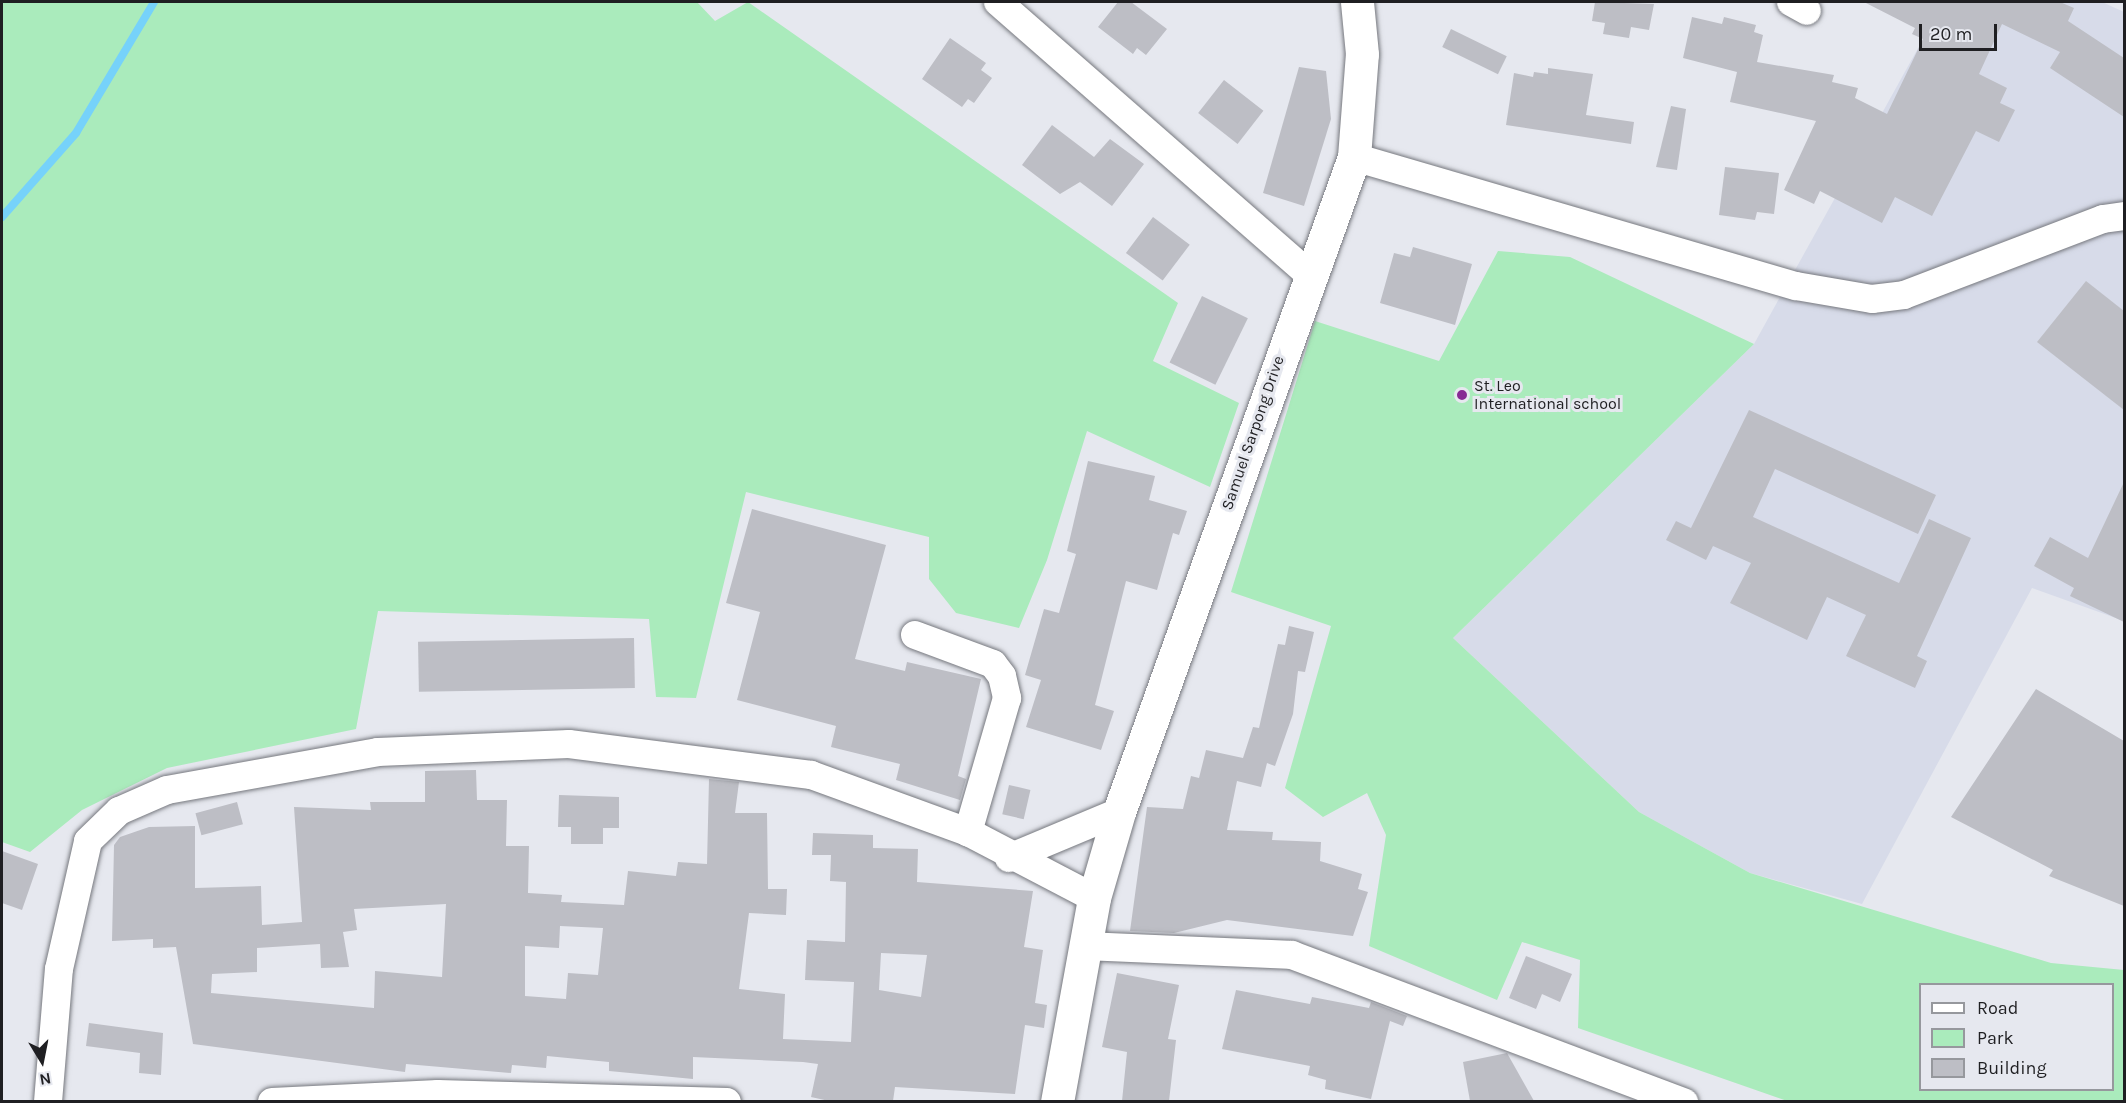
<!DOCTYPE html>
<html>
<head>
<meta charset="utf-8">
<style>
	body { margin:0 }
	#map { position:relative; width:2126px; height:1103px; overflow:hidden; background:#e6e8ef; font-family:Karla,sans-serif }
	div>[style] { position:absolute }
	.built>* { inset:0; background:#d7dbe9 }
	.green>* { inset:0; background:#aaebbc }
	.stream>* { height:8px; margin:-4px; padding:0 4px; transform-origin:4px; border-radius:4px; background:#76d2fa }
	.building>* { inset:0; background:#bdbec5; transform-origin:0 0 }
	.roads { filter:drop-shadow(0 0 2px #76787e) drop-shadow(0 0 2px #76787e) }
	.street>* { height:28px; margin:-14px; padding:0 14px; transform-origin:14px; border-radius:14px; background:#fff }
	.secondary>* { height:33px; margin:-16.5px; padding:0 16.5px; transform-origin:16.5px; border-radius:16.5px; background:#fff }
	.dots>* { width:16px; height:16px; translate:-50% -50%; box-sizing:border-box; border:3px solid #e6e8ef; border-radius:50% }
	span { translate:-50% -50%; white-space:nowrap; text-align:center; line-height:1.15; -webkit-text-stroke:6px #e6e8ef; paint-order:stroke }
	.poi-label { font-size:16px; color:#1f1f22 }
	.left { translate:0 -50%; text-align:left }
	.street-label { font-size:16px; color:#1f1f22 }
	.frame { position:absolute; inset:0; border:3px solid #1f1f22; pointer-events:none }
	.legend { position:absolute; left:1919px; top:983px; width:195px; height:108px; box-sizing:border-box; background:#e6e8ef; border:2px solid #96989d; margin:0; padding:8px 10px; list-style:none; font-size:18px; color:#1f1f22 }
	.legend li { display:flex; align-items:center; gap:12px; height:30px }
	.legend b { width:30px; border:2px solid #96989d }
	.north { position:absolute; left:12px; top:1031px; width:60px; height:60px; -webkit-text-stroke:4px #e6e8ef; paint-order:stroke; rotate:170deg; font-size:16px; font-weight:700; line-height:24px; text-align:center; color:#1f1f22 }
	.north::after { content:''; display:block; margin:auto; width:21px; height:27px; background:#1f1f22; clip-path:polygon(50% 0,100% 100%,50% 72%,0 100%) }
	.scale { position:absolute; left:1919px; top:24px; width:78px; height:27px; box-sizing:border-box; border:3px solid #1f1f22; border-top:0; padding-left:8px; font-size:18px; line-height:21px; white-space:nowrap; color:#1f1f22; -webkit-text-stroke:4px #e6e8ef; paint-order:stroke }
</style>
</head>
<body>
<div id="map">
	<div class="built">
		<i style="clip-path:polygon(1937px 2px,2102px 2px,2124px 12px,2124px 621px,2032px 588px,1862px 904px,1750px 873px,1639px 812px,1453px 638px,1754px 344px,1922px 41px)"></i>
	</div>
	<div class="green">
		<i style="clip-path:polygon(2px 2px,697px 2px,715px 21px,748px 2px,1178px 303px,1153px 361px,1239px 403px,1210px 487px,1087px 431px,1047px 560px,1019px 628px,956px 613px,929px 579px,929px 537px,746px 492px,696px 698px,656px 697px,649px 619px,378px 611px,356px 729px,167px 768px,82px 810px,30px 852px,2px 842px)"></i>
		<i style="clip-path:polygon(evenodd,1498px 251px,1570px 257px,1754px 344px,1453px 638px,1639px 812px,1750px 873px,2051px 963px,2124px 970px,2124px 1101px,1787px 1101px,1578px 1028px,1580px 960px,1522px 942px,1497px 1000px,1369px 946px,1386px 835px,1367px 793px,1323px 817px,1285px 788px,1331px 626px,1231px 592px,1315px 321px,1439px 361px,1498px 251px,1920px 984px,2112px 984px,2112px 1090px,1920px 1090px,1920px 984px)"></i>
	</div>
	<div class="stream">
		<i style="left:2px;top:217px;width:112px;rotate:-48.6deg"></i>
		<i style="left:76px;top:133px;width:152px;rotate:-59.2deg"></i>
	</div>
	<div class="building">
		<i style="clip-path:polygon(1118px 2px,1131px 2px,1167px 29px,1146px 55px,1137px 48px,1133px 54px,1098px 27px)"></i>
		<i style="clip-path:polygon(1595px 2px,1654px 4px,1649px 30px,1631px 27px,1629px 38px,1603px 34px,1605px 23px,1592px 21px)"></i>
		<i style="clip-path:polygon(1864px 2px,2060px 2px,2074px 8px,2068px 21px,2124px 58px,2124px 117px,2050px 68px,2060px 52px,2002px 24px,1979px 74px,2007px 88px,2000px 103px,2015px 110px,1999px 142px,1976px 131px,1932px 216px,1895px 197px,1882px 223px,1820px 191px,1814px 204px,1784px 190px,1816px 121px,1730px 102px,1737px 72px,1683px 58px,1692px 17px,1722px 24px,1724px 17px,1756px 25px,1754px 32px,1763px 35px,1757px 62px,1834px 75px,1832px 82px,1858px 88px,1855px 98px,1887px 114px,1923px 39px,1912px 34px,1915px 28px)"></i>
		<i style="left:1451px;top:29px;width:62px;height:20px;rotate:26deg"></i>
		<i style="clip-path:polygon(950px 38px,986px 63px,981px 70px,992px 78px,974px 103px,968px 99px,962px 107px,922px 79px)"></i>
		<i style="clip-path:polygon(1299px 67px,1326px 71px,1331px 119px,1304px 206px,1263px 193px)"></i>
		<i style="clip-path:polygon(1548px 68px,1593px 74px,1586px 115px,1634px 122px,1631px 144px,1506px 125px,1514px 73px,1533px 77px,1534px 72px,1548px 74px)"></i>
		<i style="left:1224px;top:80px;width:50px;height:42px;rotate:38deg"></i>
		<i style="clip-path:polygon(1671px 106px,1686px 109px,1677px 170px,1656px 167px)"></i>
		<i style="clip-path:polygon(1052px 125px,1094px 157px,1110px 139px,1144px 164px,1112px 206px,1080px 182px,1060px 194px,1022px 165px)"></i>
		<i style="clip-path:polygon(1725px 167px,1779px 173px,1774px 214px,1757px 212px,1755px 220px,1719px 215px)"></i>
		<i style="left:1153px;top:217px;width:46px;height:45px;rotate:37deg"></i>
		<i style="clip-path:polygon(1413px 247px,1472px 264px,1455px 325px,1380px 303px,1394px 253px,1410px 257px)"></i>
		<i style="clip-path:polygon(2086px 281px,2124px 311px,2124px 410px,2037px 342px)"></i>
		<i style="left:1202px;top:296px;width:51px;height:74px;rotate:26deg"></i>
		<i style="clip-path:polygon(1749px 410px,1936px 495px,1918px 534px,1775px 469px,1753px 517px,1899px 583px,1929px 519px,1971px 538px,1917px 656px,1927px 661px,1915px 688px,1846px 656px,1866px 615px,1827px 597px,1807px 640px,1730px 603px,1751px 563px,1713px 546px,1706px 560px,1666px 540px,1676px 521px,1691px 528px)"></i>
		<i style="clip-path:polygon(1088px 461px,1155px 476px,1149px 500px,1187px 511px,1179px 535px,1173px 533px,1157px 590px,1126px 581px,1095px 705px,1114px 711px,1101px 750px,1026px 727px,1041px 680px,1025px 675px,1044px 609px,1059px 613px,1076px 554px,1067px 551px)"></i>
		<i style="clip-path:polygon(2124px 482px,2124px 622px,2070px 596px,2074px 588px,2034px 566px,2050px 537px,2088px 558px)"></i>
		<i style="clip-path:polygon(752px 509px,886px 545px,855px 659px,905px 671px,907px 662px,981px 679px,958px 776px,966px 779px,960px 800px,896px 780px,900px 764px,831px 747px,836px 726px,737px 700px,760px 612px,726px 603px)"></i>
		<i style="clip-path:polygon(1289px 626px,1314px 632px,1305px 672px,1298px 671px,1293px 714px,1275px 766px,1267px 763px,1261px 787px,1237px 781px,1227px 830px,1273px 832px,1272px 840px,1321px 842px,1320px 861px,1362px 874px,1358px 889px,1368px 892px,1353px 936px,1227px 920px,1174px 933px,1130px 931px,1147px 807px,1183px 809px,1191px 776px,1199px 778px,1206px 750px,1243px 758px,1253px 727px,1259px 728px,1278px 644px,1285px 645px)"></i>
		<i style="left:634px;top:638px;width:50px;height:216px;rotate:89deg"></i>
		<i style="clip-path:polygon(2036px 689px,2124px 741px,2124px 906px,2049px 876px,2053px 870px,1951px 817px)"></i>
		<i style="clip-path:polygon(evenodd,476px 770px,477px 800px,507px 800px,506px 846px,529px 846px,528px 893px,562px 895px,561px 902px,624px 905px,628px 871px,676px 876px,678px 862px,707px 864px,709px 779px,739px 782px,735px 813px,767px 813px,768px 889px,787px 889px,786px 915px,749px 913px,739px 989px,785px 994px,783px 1039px,851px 1042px,854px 982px,805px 980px,807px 940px,845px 942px,846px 882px,830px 881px,831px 855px,812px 855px,813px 833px,873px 835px,873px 848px,918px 849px,917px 882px,1033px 891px,1024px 947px,1043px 950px,1035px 1003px,1047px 1005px,1044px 1028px,1025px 1025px,1015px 1094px,895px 1087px,893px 1101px,829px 1101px,811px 1097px,818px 1064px,803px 1062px,693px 1057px,693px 1079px,609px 1071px,609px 1062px,547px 1056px,546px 1068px,512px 1065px,511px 1073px,406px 1064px,405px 1072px,193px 1044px,176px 947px,153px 948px,153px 939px,112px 941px,114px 845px,120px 837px,149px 827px,195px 826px,195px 888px,261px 886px,262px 925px,302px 922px,294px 807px,371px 810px,370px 802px,425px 802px,425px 771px,476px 770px,446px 904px,442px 977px,375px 971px,374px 1008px,211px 993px,212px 974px,257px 972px,257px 948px,320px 944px,321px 968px,349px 967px,343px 932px,357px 930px,354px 909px,446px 904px,476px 770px,560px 926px,603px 928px,598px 975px,568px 973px,566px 999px,525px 996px,525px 946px,559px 948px,560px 926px,476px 770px,881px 953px,927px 955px,921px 997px,879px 990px,881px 953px)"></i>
		<i style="left:1009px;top:785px;width:22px;height:30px;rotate:13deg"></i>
		<i style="clip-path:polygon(559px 795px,619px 797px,619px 828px,603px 828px,603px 844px,571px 844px,571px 827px,558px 827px)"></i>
		<i style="left:237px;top:802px;width:23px;height:43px;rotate:75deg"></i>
		<i style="clip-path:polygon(2px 851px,38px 864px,22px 910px,2px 903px)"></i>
		<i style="clip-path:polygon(1526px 956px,1572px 974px,1560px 1002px,1542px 994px,1536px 1009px,1509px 998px)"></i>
		<i style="clip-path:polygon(1117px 973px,1179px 985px,1168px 1039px,1176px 1040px,1169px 1101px,1122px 1101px,1127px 1052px,1102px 1047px)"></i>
		<i style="clip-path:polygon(1236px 990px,1310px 1004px,1312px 997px,1369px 1008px,1371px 1002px,1407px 1016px,1403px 1026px,1390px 1021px,1371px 1099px,1325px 1089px,1326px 1080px,1308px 1075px,1310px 1066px,1222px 1049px)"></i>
		<i style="clip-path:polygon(89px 1023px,163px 1033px,161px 1075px,139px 1073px,140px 1053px,86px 1046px)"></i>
		<i style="clip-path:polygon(1507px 1053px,1534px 1101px,1470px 1101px,1463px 1062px)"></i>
	</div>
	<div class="roads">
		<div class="street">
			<i style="left:998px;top:2px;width:413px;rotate:41.2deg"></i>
			<i style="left:1791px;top:2px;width:18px;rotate:29deg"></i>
			<i style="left:1354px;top:157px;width:460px;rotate:16.3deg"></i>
			<i style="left:1796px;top:286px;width:77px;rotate:9.7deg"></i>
			<i style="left:1872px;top:299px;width:32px;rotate:-7deg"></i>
			<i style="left:1904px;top:295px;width:213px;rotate:-20.9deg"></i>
			<i style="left:2103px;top:219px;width:21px;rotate:-8deg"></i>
			<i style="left:915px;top:635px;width:83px;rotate:20.4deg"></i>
			<i style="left:993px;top:664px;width:15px;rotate:53deg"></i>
			<i style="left:1002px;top:676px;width:23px;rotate:77deg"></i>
			<i style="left:1007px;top:698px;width:140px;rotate:106.2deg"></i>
			<i style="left:1009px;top:858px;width:119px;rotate:-22.7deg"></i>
			<i style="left:1087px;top:946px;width:205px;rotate:2.5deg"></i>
			<i style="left:1292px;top:955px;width:419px;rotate:20.6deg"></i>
			<i style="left:48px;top:1102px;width:133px;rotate:-85.3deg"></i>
			<i style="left:59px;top:969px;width:131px;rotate:-77.2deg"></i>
			<i style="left:88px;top:841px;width:43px;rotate:-44.1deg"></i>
			<i style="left:119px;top:811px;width:52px;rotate:-23.6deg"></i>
			<i style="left:167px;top:790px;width:214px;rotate:-10.2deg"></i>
			<i style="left:378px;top:752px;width:191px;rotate:-2.4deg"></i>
			<i style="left:569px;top:744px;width:244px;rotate:7.3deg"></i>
			<i style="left:811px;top:775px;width:167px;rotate:20deg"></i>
			<i style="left:968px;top:832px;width:142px;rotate:27.6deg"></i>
			<i style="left:272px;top:1102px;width:166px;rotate:-2.8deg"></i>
			<i style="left:438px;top:1094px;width:289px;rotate:1.6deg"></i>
		</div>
		<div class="secondary">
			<i style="left:1057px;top:1102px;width:207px;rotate:-79.7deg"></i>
			<i style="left:1094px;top:898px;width:90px;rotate:-73.8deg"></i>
			<i style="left:1119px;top:812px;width:696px;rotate:-70.26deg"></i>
			<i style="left:1354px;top:157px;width:103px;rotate:-85.6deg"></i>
			<i style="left:1362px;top:54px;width:52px;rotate:-95.5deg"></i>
		</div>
	</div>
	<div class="dots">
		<i style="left:1462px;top:395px;background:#872994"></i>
	</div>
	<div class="poi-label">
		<span class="left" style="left:1474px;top:395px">St. Leo<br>International school</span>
	</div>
	<div class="street-label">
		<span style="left:1253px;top:433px;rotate:-71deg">Samuel Sarpong Drive</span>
	</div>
	<div class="frame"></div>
	<ul class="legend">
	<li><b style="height:8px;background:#fff"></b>Road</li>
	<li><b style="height:16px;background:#aaebbc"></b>Park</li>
	<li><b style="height:16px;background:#bdbec5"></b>Building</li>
	</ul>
	<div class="north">N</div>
	<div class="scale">20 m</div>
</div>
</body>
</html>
